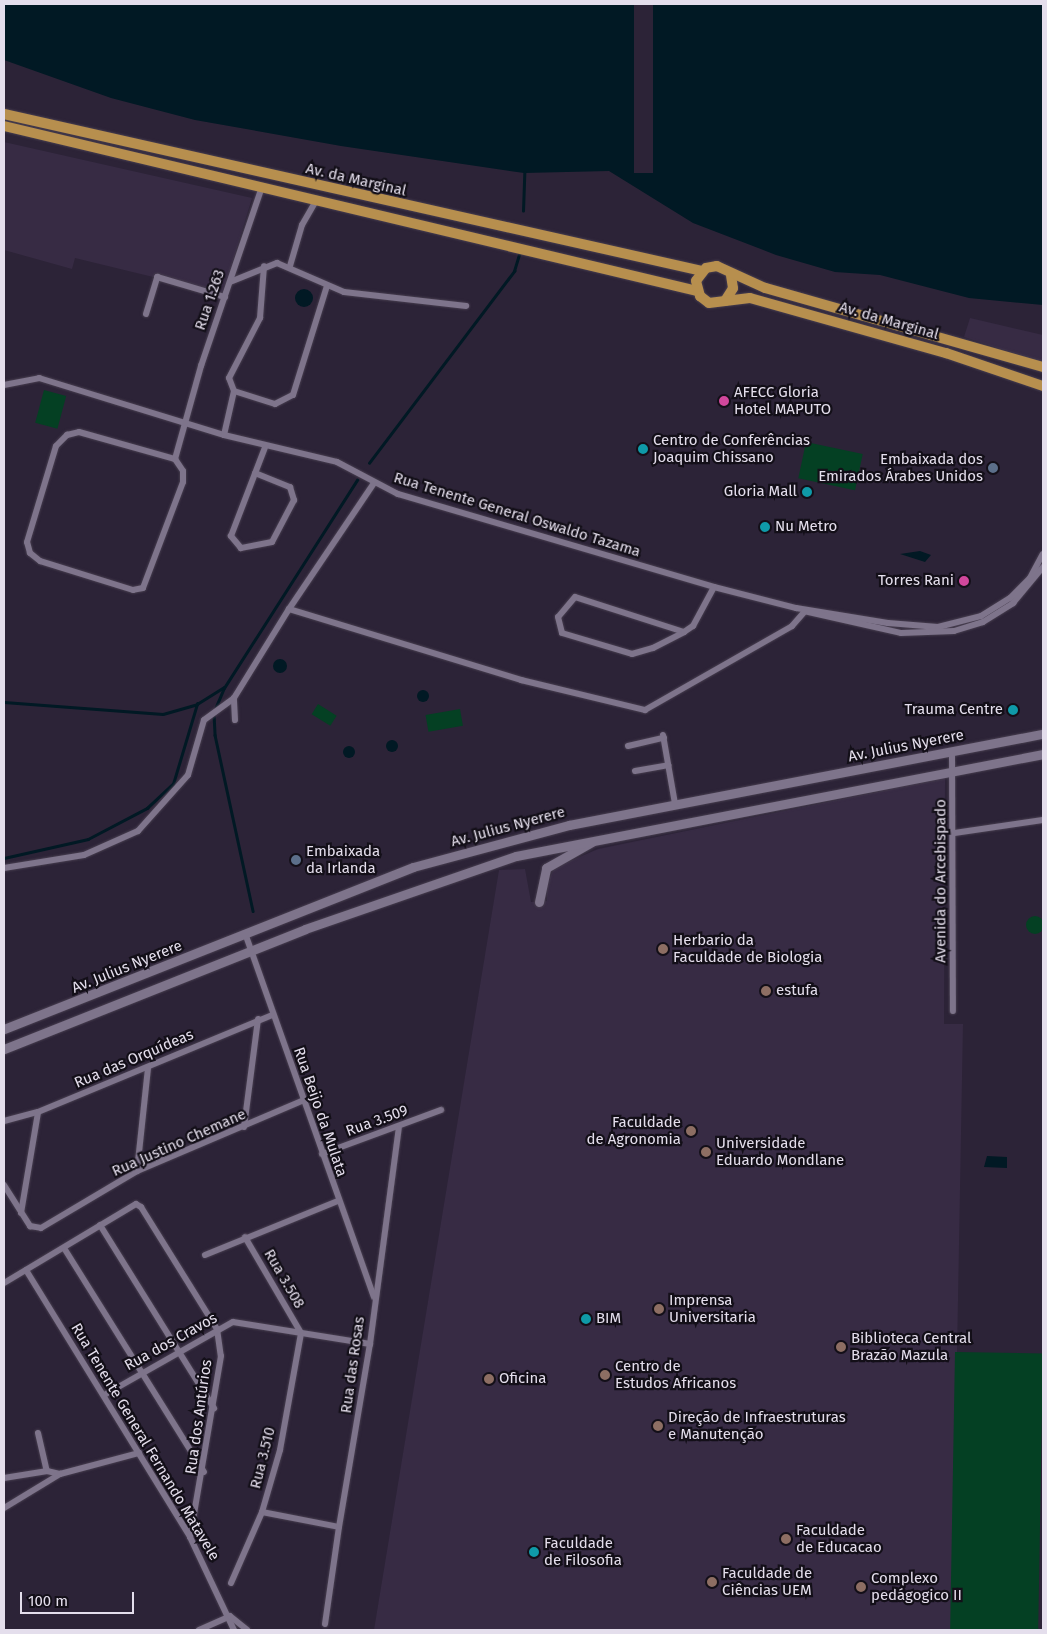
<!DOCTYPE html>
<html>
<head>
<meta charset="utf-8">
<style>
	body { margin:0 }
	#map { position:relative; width:1047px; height:1634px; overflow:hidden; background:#2c2337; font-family:"Fira Sans",sans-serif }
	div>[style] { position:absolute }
	.built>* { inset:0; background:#372b44 }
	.green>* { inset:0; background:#044023; transform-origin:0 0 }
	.round { border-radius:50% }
	.water>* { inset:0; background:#011924 }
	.pier>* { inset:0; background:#2c2337; transform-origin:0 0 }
	.stream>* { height:2.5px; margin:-1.25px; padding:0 1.25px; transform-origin:1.25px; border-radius:1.25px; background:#011924 }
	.roads { filter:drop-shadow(0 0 1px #473e4f) drop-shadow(0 0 1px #473e4f) }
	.street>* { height:6px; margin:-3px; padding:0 3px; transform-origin:3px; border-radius:3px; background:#7e748b }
	.secondary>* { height:9px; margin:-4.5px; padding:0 4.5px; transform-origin:4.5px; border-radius:4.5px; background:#7e748b }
	.primary>* { height:10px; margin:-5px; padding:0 5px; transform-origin:5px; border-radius:5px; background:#b78f4e }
	.dots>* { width:14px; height:14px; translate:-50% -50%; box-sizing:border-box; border:2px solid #130f18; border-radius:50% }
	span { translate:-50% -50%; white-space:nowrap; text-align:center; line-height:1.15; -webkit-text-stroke:4.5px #130f18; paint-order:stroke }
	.street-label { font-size:15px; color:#e4deec }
	.poi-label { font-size:15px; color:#e4deec }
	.left { translate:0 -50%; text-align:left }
	.right { translate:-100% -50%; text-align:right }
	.frame { position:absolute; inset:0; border:5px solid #e4deec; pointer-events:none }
	.scale { position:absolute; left:20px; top:1592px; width:114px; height:22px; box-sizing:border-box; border:2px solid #e4deec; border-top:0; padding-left:6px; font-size:15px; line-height:18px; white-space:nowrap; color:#e4deec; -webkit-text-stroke:4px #130f18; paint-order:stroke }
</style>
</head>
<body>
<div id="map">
	<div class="built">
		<i style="clip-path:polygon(4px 142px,252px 198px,223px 294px,75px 258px,72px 269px,4px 250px)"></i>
		<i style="clip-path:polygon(970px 318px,1043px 335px,1043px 363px,964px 337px)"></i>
		<i style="clip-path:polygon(945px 778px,944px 1024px,963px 1024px,952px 1630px,374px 1630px,499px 870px,525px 869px,531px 902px,547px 901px,547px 885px,554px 868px,598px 849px)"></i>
	</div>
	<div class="green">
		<i style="left:44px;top:390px;width:23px;height:34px;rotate:15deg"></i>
		<i style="left:806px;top:442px;width:58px;height:37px;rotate:12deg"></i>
		<i style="left:318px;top:704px;width:22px;height:12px;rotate:32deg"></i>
		<i style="left:460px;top:709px;width:17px;height:35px;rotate:80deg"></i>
		<i class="round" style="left:1026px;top:916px;width:18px;height:18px"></i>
		<i style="left:955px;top:1352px;width:88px;height:278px;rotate:1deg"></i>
	</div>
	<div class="water">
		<i style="clip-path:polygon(4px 4px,1043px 4px,1043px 305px,969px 298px,880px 275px,835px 272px,776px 255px,693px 223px,609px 171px,524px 173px,341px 146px,195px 120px,111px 98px,4px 60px)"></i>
		<i class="round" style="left:295px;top:289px;width:18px;height:18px"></i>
		<i style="clip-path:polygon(920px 551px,931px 555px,925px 562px,900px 554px)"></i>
		<i class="round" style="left:273px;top:659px;width:14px;height:14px"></i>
		<i class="round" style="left:417px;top:690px;width:12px;height:12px"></i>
		<i class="round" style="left:386px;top:740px;width:12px;height:12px"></i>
		<i class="round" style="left:343px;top:746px;width:12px;height:12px"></i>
		<i style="clip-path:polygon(987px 1156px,1007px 1157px,1007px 1168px,984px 1167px)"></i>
	</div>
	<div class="pier">
		<i style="left:634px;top:4px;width:19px;height:169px"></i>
	</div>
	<div class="stream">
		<i style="left:523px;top:211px;width:38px;rotate:-88deg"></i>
		<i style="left:369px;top:463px;width:241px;rotate:-52.9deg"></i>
		<i style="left:514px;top:271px;width:21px;rotate:-73deg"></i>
		<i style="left:4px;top:702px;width:159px;rotate:4.3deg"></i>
		<i style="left:163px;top:714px;width:35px;rotate:-16deg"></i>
		<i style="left:197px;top:704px;width:31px;rotate:-32deg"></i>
		<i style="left:215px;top:709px;width:23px;rotate:-67deg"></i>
		<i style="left:224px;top:688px;width:247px;rotate:-57.4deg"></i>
		<i style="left:214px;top:714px;width:21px;rotate:87deg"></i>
		<i style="left:215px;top:735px;width:180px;rotate:77.8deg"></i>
		<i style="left:4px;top:858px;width:86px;rotate:-12.7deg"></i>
		<i style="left:88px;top:839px;width:67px;rotate:-27.7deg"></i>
		<i style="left:147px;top:808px;width:35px;rotate:-43deg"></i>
		<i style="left:173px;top:784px;width:84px;rotate:-73.3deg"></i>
	</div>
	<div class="roads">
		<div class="street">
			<i style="left:290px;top:266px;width:43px;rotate:-73.7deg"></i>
			<i style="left:302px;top:225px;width:30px;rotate:-60deg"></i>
			<i style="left:230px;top:282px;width:51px;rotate:-22deg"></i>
			<i style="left:277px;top:263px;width:73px;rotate:23.4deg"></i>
			<i style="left:344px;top:292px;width:123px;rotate:6.5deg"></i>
			<i style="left:146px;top:314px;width:39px;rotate:-73deg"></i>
			<i style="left:157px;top:277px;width:71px;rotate:16.4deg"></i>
			<i style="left:4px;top:385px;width:36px;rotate:-11deg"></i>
			<i style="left:39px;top:378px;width:194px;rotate:17.1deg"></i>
			<i style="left:224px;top:435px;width:116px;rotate:13.4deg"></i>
			<i style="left:337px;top:462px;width:69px;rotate:27.7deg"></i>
			<i style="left:398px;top:494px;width:329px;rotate:16.4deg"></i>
			<i style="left:714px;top:587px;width:85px;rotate:14.4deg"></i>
			<i style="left:796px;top:608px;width:93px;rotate:9.3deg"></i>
			<i style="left:888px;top:623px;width:50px;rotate:4.6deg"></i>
			<i style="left:938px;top:627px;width:44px;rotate:-14.3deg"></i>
			<i style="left:981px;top:616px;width:34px;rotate:-32deg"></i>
			<i style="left:1010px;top:598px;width:28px;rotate:-45deg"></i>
			<i style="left:1030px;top:578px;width:27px;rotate:-62deg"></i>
			<i style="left:234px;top:391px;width:14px;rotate:-111deg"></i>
			<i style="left:229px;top:378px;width:68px;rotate:-62.7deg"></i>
			<i style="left:260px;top:318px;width:52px;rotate:-85.6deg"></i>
			<i style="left:224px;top:435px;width:45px;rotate:-77.2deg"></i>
			<i style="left:234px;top:391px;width:43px;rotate:17.6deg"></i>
			<i style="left:275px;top:404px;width:20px;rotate:-27deg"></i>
			<i style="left:293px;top:395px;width:114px;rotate:-72.7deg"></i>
			<i style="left:175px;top:459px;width:14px;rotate:56deg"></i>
			<i style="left:183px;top:471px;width:11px;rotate:90deg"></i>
			<i style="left:183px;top:482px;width:113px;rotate:110.7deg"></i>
			<i style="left:143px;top:588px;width:10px;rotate:169deg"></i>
			<i style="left:133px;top:590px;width:97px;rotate:-162.7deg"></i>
			<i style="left:40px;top:561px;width:13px;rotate:-141deg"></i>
			<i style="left:30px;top:553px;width:11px;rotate:-105deg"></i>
			<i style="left:27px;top:542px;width:100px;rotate:-73.2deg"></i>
			<i style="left:56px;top:446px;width:16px;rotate:-45deg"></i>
			<i style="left:67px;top:435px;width:12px;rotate:-14deg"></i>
			<i style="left:79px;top:432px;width:100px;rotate:15.7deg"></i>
			<i style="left:175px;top:459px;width:97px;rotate:-74.4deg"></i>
			<i style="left:201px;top:366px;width:189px;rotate:-71.2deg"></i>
			<i style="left:255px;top:473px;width:38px;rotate:22deg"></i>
			<i style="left:290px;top:487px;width:14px;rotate:73deg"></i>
			<i style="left:294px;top:500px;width:47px;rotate:117.6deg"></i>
			<i style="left:272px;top:542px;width:32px;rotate:169deg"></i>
			<i style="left:241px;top:548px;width:16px;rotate:-130deg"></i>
			<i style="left:231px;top:536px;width:97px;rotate:-69deg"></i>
			<i style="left:374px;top:483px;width:152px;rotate:124deg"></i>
			<i style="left:289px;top:609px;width:243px;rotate:17deg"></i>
			<i style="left:521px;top:680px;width:128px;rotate:13.6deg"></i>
			<i style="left:645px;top:710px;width:169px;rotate:-29.7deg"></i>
			<i style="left:792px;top:626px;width:18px;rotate:-49deg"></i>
			<i style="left:804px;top:611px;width:99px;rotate:12.8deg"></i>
			<i style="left:901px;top:633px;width:53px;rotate:-2.2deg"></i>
			<i style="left:954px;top:631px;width:30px;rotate:-17deg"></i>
			<i style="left:983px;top:622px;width:36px;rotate:-32deg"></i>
			<i style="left:1013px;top:603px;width:47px;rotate:-50.2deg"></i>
			<i style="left:684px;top:632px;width:114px;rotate:-162.2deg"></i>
			<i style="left:575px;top:597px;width:26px;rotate:130deg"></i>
			<i style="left:558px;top:617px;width:16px;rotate:76deg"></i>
			<i style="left:562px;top:633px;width:73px;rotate:16.7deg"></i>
			<i style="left:632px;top:654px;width:22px;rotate:-16deg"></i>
			<i style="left:653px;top:648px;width:35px;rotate:-27deg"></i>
			<i style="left:684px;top:632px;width:11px;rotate:-34deg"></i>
			<i style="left:693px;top:626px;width:44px;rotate:-61.7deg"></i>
			<i style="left:235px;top:720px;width:22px;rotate:-93deg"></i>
			<i style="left:234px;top:698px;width:105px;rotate:-58.3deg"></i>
			<i style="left:663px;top:735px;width:70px;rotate:80.1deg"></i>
			<i style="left:628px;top:746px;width:37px;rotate:-13deg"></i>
			<i style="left:952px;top:752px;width:259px;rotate:89.8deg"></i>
			<i style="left:635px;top:771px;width:34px;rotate:-10deg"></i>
			<i style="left:954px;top:833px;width:90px;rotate:-8.3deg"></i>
			<i style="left:4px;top:868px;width:81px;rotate:-9.2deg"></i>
			<i style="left:84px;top:855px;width:59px;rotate:-24deg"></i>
			<i style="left:138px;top:831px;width:75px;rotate:-48.2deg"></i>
			<i style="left:188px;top:775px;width:57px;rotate:-73.8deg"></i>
			<i style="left:204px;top:720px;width:37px;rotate:-36deg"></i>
			<i style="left:245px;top:933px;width:386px;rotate:70.5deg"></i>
			<i style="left:4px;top:1121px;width:35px;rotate:-15deg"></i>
			<i style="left:38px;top:1112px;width:253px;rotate:-22.5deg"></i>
			<i style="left:244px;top:1127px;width:109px;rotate:-82.6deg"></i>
			<i style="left:322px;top:1154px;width:127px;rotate:-20.3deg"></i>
			<i style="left:137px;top:1171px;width:104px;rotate:-83.9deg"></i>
			<i style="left:4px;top:1185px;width:49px;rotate:57.6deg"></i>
			<i style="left:30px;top:1226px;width:11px;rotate:10deg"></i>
			<i style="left:41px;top:1228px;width:112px;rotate:-30.7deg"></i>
			<i style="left:137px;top:1171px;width:181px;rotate:-23deg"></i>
			<i style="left:21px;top:1213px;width:102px;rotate:-80.4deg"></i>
			<i style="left:100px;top:1225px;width:216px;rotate:58.1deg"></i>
			<i style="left:64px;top:1248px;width:264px;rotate:58deg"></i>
			<i style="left:205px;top:1255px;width:144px;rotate:-22.1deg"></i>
			<i style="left:26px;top:1270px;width:313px;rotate:58.4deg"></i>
			<i style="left:190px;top:1537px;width:103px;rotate:64.7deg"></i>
			<i style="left:4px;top:1283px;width:154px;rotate:-30.9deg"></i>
			<i style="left:136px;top:1204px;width:6px;rotate:31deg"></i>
			<i style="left:141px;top:1207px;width:144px;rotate:58.1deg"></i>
			<i style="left:217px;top:1329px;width:27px;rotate:82deg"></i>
			<i style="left:221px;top:1356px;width:184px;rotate:99.7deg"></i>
			<i style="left:106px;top:1394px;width:146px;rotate:-29.6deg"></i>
			<i style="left:233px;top:1322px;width:139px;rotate:9.1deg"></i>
			<i style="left:38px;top:1433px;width:39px;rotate:77deg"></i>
			<i style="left:4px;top:1478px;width:44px;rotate:-9.2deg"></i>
			<i style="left:47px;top:1471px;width:13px;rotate:13deg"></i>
			<i style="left:4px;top:1508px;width:66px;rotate:-31.3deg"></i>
			<i style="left:60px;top:1474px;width:82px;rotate:-14.9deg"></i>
			<i style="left:262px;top:1512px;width:78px;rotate:11deg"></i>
			<i style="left:339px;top:1527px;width:186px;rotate:-80.4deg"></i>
			<i style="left:370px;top:1344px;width:218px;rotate:-82.4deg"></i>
			<i style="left:231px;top:1583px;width:77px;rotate:-66.4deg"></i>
			<i style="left:262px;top:1512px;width:65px;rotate:-73.8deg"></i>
			<i style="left:280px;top:1450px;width:119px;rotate:-79.8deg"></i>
			<i style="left:301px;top:1333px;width:111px;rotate:-120.3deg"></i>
			<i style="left:325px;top:1624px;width:98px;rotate:-81.8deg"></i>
			<i style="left:199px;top:1630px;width:34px;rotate:-24deg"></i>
			<i style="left:230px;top:1616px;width:22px;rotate:39deg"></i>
		</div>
		<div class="secondary">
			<i style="left:539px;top:902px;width:35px;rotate:-78deg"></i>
			<i style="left:546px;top:868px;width:53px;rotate:-29.5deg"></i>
			<i style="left:4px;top:1029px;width:440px;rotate:-21.6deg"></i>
			<i style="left:413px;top:867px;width:162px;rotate:-15.1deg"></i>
			<i style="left:569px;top:825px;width:483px;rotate:-10.9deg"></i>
			<i style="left:4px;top:1049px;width:324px;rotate:-21.7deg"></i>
			<i style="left:305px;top:929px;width:223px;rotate:-19.1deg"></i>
			<i style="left:516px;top:856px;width:537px;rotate:-10.95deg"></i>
		</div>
		<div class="primary">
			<i style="left:4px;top:114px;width:715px;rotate:12.68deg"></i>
			<i style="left:4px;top:126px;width:712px;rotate:13.39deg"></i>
			<i style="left:725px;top:301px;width:15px;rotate:-58deg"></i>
			<i style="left:733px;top:288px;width:13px;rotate:-99deg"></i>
			<i style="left:1043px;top:367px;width:289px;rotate:-164.1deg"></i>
			<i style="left:765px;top:288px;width:53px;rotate:-155.4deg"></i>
			<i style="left:717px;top:266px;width:11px;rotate:170deg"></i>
			<i style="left:706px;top:268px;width:16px;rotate:128deg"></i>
			<i style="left:696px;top:281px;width:16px;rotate:75deg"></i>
			<i style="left:700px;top:296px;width:11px;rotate:38deg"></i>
			<i style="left:709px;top:303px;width:41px;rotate:-7deg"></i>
			<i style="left:750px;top:298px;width:204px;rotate:15.7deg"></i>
			<i style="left:946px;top:353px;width:102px;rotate:18.8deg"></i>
		</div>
	</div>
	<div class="dots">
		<i style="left:724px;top:401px;background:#d1479c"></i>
		<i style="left:643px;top:449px;background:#0f9aa8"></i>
		<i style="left:993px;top:468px;background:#5c6f8a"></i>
		<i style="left:807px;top:492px;background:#0f9aa8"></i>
		<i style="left:765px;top:527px;background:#0f9aa8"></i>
		<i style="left:964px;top:581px;background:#d1479c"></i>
		<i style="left:1013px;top:710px;background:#0f9aa8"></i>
		<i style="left:296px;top:860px;background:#5c6f8a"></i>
		<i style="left:663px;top:949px;background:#8d6e63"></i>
		<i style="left:766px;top:991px;background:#8d6e63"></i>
		<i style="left:691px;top:1131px;background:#8d6e63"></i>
		<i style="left:706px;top:1152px;background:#8d6e63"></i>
		<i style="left:659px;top:1309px;background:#8d6e63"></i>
		<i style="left:586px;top:1319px;background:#0f9aa8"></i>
		<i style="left:841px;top:1347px;background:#8d6e63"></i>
		<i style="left:605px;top:1375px;background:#8d6e63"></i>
		<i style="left:489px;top:1379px;background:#8d6e63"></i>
		<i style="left:658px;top:1426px;background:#8d6e63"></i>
		<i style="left:786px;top:1539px;background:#8d6e63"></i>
		<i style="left:534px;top:1552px;background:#0f9aa8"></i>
		<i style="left:712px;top:1582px;background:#8d6e63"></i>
		<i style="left:861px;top:1587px;background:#8d6e63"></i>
	</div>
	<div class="street-label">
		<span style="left:356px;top:180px;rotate:13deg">Av. da Marginal</span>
		<span style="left:210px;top:300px;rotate:-71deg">Rua 1.263</span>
		<span style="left:889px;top:321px;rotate:16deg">Av. da Marginal</span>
		<span style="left:517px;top:515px;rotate:17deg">Rua Tenente General Oswaldo Tazama</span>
		<span style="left:906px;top:746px;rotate:-11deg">Av. Julius Nyerere</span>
		<span style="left:508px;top:827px;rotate:-15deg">Av. Julius Nyerere</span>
		<span style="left:941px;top:881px;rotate:-90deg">Avenida do Arcebispado</span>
		<span style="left:127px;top:967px;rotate:-22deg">Av. Julius Nyerere</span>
		<span style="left:134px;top:1059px;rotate:-23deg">Rua das Orquídeas</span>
		<span style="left:320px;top:1112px;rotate:71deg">Rua Beijo da Mulata</span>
		<span style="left:377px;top:1121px;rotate:-20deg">Rua 3.509</span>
		<span style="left:179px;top:1143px;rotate:-24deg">Rua Justino Chemane</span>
		<span style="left:284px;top:1279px;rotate:60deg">Rua 3.508</span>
		<span style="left:171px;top:1342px;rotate:-29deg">Rua dos Cravos</span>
		<span style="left:353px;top:1365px;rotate:-82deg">Rua das Rosas</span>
		<span style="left:199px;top:1417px;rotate:-82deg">Rua dos Antúrios</span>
		<span style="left:145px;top:1442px;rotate:59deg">Rua Tenente General Fernando Matavele</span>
		<span style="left:263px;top:1458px;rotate:-76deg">Rua 3.510</span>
	</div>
	<div class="poi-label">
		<span class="left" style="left:734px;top:401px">AFECC Gloria<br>Hotel MAPUTO</span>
		<span class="left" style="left:653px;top:449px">Centro de Conferências<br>Joaquim Chissano</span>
		<span class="right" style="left:983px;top:468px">Embaixada dos<br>Emirados Árabes Unidos</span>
		<span class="right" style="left:797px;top:492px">Gloria Mall</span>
		<span class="left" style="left:775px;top:527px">Nu Metro</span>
		<span class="right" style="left:954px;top:581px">Torres Rani</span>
		<span class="right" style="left:1003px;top:710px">Trauma Centre</span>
		<span class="left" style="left:306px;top:860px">Embaixada<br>da Irlanda</span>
		<span class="left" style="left:673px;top:949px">Herbario da<br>Faculdade de Biologia</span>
		<span class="left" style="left:776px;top:991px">estufa</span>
		<span class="right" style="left:681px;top:1131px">Faculdade<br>de Agronomia</span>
		<span class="left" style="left:716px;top:1152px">Universidade<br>Eduardo Mondlane</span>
		<span class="left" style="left:669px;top:1309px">Imprensa<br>Universitaria</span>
		<span class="left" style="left:596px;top:1319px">BIM</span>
		<span class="left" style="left:851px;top:1347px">Biblioteca Central<br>Brazão Mazula</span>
		<span class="left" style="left:615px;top:1375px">Centro de<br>Estudos Africanos</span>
		<span class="left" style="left:499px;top:1379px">Oficina</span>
		<span class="left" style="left:668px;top:1426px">Direção de Infraestruturas<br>e Manutenção</span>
		<span class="left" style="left:796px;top:1539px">Faculdade<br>de Educacao</span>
		<span class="left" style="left:544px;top:1552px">Faculdade<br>de Filosofia</span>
		<span class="left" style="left:722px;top:1582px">Faculdade de<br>Ciências UEM</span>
		<span class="left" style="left:871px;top:1587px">Complexo<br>pedágogico II</span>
	</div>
	<div class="frame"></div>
	<div class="scale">100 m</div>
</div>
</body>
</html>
